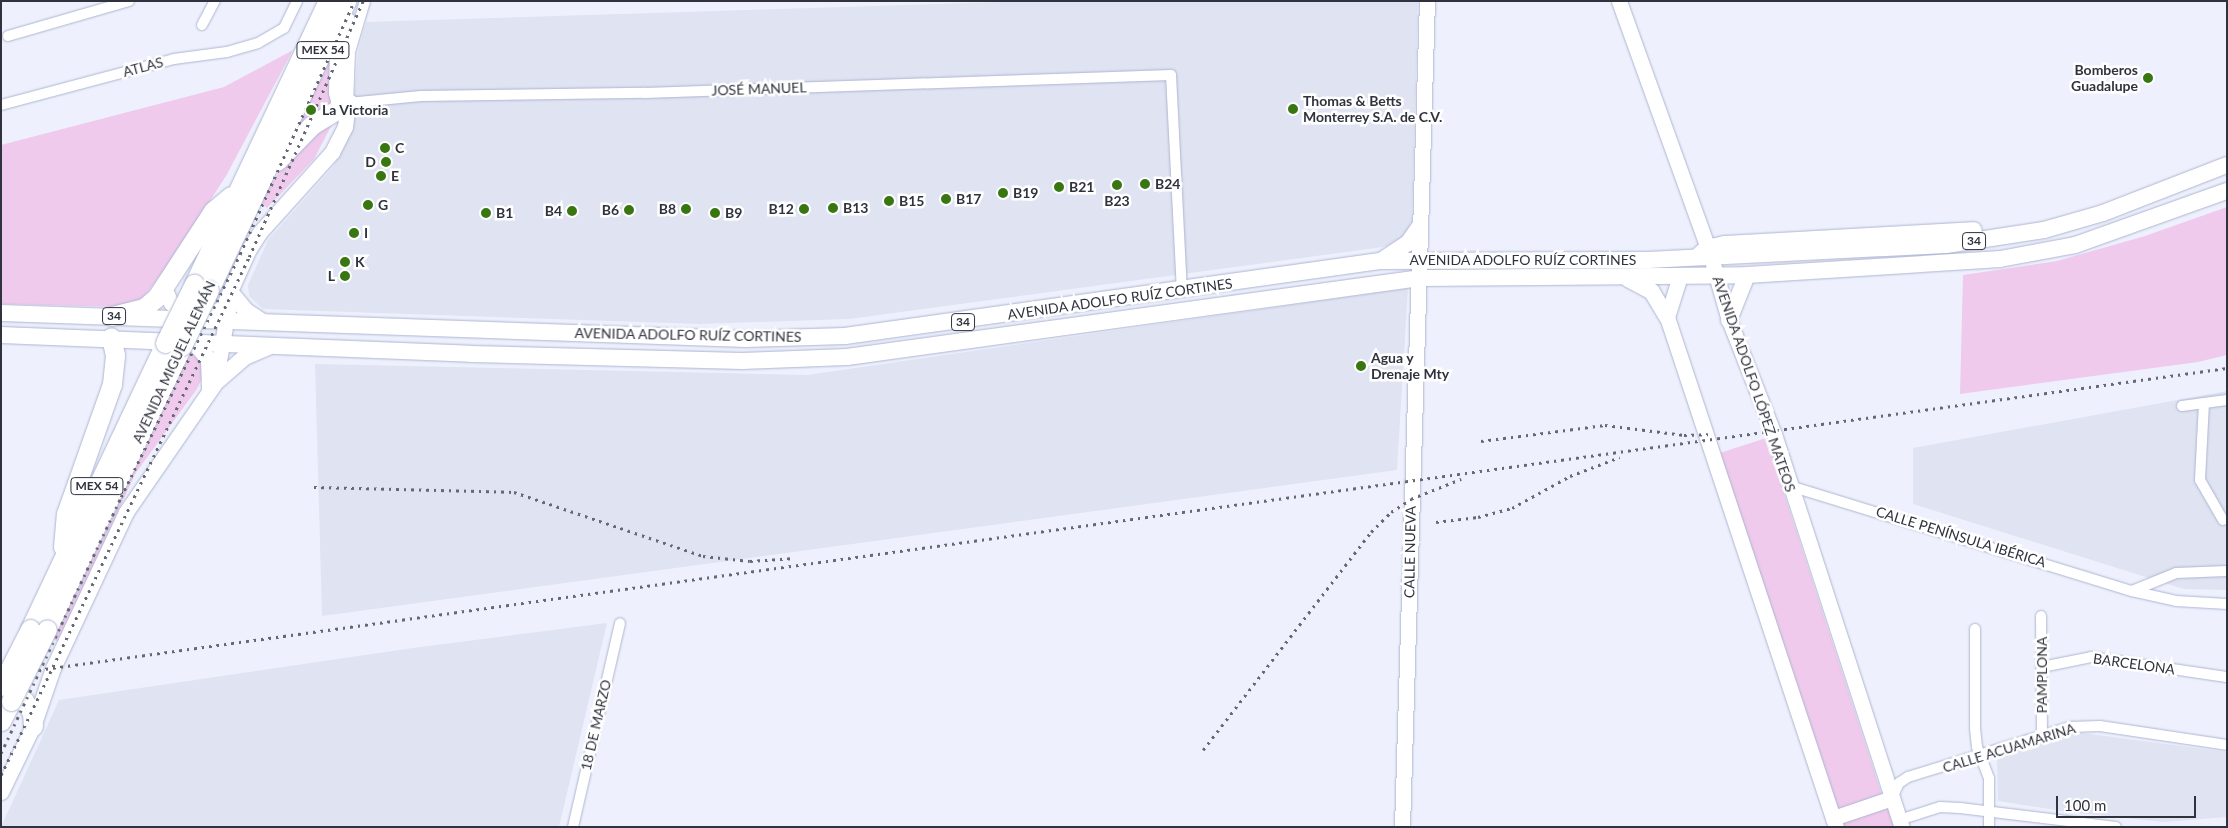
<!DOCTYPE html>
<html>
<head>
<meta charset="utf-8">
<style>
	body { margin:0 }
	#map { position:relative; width:2228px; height:828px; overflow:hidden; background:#eef1fd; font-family:Lato,sans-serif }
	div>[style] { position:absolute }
	.built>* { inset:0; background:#dfe3f2 }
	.green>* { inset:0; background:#efcaec; transform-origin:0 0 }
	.roads { filter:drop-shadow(0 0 1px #aeb5d1) drop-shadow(0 0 1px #aeb5d1) }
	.street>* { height:10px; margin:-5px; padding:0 5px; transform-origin:5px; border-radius:5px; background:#fff }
	.secondary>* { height:15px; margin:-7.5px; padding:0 7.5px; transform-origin:7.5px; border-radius:7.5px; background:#fff }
	.primary>* { height:16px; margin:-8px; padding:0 8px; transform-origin:8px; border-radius:8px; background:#fff }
	.highway>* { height:19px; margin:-9.5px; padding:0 9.5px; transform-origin:9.5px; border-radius:9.5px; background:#fff }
	.rail>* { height:2.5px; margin-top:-1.25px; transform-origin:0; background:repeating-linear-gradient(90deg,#666974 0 2.5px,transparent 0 7.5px) }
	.bridges { filter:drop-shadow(0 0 1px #aeb5d1) drop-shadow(0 0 1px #aeb5d1) }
	.highway-bridge>* { height:19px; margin:-9.5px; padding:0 9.5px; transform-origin:9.5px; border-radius:9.5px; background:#fff }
	.dots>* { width:14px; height:14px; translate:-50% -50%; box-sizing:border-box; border:2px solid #fff; border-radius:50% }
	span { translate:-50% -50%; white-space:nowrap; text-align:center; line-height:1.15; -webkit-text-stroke:5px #fff; paint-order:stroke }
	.shield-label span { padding:1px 4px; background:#fff; border:1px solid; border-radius:4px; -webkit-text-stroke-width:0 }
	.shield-label { font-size:12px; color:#30333e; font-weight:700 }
	.street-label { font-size:14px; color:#30333e }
	.poi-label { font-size:14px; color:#30333e; font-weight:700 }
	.right { translate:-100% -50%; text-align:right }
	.left { translate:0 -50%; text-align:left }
	.frame { position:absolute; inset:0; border:2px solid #30333e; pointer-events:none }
	.scale { position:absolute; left:2056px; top:796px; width:140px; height:22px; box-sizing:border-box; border:2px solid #30333e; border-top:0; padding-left:6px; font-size:15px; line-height:18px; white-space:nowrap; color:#30333e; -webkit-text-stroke:4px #fff; paint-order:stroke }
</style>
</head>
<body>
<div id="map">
	<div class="built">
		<i style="clip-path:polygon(1030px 1px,1418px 1px,1412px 224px,1406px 238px,1383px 247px,849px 319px,700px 324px,263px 309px,249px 296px,248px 285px,268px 240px,332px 168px,344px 148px,352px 126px,358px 51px,366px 22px)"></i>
		<i style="clip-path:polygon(1408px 288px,1397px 470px,322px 616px,315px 364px,807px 375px)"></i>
		<i style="clip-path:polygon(2227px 391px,2227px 590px,2184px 589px,1913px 504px,1913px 448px)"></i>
		<i style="clip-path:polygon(607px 623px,559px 827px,1px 827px,59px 700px,413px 648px)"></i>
		<i style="clip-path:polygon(2074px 732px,2227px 752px,2227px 817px,2164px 822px,2068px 812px,1998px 801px,1997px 758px)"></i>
	</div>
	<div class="green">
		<i style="clip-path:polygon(293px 50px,226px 176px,166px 269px,141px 300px,125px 307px,1px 304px,1px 145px,224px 87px)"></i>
		<i style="clip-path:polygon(327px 51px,333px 52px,334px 108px,285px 141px)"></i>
		<i style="clip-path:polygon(338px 113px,314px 159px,267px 208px,258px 200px,305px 139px)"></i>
		<i style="clip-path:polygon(2227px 207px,2227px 355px,2198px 362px,1960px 394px,1963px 275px,2057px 261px,2145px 236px)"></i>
		<i style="clip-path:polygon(190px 347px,202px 359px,202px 378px,197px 389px,135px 474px,59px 642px,51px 638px)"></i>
		<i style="left:1766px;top:438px;width:378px;height:51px;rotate:72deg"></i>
		<i style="clip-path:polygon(1889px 808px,1895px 827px,1842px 827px,1841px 823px)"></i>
	</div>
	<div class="roads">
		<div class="street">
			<i style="left:365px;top:1px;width:53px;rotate:106.4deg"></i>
			<i style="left:350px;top:52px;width:51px;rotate:92.2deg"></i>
			<i style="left:348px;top:103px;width:73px;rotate:-5.5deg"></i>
			<i style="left:421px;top:96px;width:224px;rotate:-0.8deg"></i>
			<i style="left:645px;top:93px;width:526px;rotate:-1.96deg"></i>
			<i style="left:1171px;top:75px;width:215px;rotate:87.1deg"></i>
			<i style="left:202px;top:25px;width:27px;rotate:-62deg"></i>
			<i style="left:8px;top:36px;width:126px;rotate:-16.1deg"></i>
			<i style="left:1px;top:105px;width:179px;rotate:-14.9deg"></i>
			<i style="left:174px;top:59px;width:53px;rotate:-7.5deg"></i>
			<i style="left:227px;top:52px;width:32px;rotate:-16deg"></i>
			<i style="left:258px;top:43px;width:30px;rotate:-30deg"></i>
			<i style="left:284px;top:28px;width:30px;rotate:-64deg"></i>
			<i style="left:2204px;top:403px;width:77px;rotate:93deg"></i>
			<i style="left:2200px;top:480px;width:46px;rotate:60.1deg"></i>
			<i style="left:2182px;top:406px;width:45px;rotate:-7.6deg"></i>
			<i style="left:1790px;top:486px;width:358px;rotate:17.1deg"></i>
			<i style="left:2132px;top:591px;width:45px;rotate:12.8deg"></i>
			<i style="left:2176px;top:601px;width:51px;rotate:3.4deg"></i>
			<i style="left:2132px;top:591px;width:48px;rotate:-22.2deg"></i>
			<i style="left:2176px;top:573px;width:51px;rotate:-2.2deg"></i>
			<i style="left:2041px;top:616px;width:119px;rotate:89.5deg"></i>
			<i style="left:1975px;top:629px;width:99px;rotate:90deg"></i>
			<i style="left:1975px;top:728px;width:19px;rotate:84deg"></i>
			<i style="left:1977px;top:747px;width:33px;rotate:69deg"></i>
			<i style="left:1989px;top:778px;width:49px;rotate:90deg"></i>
			<i style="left:2042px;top:667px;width:50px;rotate:-11.5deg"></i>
			<i style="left:2091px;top:657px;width:137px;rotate:8.4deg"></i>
			<i style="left:1892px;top:798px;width:17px;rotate:-65deg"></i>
			<i style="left:1899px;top:783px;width:11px;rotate:-34deg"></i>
			<i style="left:1908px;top:777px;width:170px;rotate:-17.2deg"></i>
			<i style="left:2070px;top:727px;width:30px;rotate:-2deg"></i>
			<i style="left:2100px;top:726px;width:128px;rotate:8.5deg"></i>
			<i style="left:1899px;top:820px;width:43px;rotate:-17.6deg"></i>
			<i style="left:1940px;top:807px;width:20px;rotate:3deg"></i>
			<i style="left:1960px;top:808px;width:157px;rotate:6.9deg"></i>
			<i style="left:573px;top:827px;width:209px;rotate:-77deg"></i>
		</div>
		<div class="secondary">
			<i style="left:1619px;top:1px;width:272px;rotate:70.2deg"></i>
			<i style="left:1711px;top:257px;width:66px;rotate:74.1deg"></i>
			<i style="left:1729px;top:320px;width:123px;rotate:68.5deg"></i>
			<i style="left:1774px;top:434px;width:413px;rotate:72deg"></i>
			<i style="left:1680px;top:276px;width:43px;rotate:107.6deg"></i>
			<i style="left:1667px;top:317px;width:537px;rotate:71.67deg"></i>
			<i style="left:164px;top:288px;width:17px;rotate:65deg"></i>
			<i style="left:171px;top:303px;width:12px;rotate:35deg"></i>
			<i style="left:181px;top:310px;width:26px;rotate:7deg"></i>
			<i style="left:207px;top:313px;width:16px;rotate:-15deg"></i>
			<i style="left:222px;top:309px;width:66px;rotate:-65.8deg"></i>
			<i style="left:249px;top:249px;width:20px;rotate:-57deg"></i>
			<i style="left:260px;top:232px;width:108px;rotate:-48deg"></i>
			<i style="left:332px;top:152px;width:28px;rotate:-63deg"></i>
			<i style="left:345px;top:127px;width:24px;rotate:-83deg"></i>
			<i style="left:1px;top:792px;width:73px;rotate:-64.1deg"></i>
			<i style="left:33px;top:726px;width:61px;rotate:-71deg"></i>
			<i style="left:53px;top:668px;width:172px;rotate:-64.9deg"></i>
			<i style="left:126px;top:512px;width:157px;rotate:-55.4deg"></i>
			<i style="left:215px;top:383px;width:91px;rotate:-79.9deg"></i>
			<i style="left:1833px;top:818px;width:62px;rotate:-18.7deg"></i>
			<i style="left:1402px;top:827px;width:826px;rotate:-88.27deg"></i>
		</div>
		<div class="primary">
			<i style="left:1698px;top:256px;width:12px;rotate:-42deg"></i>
			<i style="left:1707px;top:248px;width:18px;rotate:-13deg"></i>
			<i style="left:1725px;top:244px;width:249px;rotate:-3.2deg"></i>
			<i style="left:1384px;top:259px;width:29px;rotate:-34deg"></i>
			<i style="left:1408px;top:243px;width:21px;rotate:-55deg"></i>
			<i style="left:1628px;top:279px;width:27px;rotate:28deg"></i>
			<i style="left:1652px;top:292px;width:29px;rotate:59deg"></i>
			<i style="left:231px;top:293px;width:23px;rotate:50deg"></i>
			<i style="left:246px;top:311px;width:20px;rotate:33deg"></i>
			<i style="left:1px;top:313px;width:745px;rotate:2deg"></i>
			<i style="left:746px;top:339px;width:99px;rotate:-1.7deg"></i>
			<i style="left:845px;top:336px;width:540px;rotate:-7.98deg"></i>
			<i style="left:1380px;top:261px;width:268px;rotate:-0.2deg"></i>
			<i style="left:1648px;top:260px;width:298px;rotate:-2.9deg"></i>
			<i style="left:1946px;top:245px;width:99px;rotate:-8.7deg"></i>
			<i style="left:2044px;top:230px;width:61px;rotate:-16.1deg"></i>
			<i style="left:2103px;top:213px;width:133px;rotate:-21.2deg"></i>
			<i style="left:1729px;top:320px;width:48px;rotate:-68.2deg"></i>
			<i style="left:1px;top:335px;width:470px;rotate:2.3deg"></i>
			<i style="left:471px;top:354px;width:271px;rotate:1.5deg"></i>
			<i style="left:742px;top:361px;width:105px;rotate:-2.2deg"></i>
			<i style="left:847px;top:357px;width:578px;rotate:-7.85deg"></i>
			<i style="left:1420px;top:278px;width:327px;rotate:-0.5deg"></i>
			<i style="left:1747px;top:275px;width:254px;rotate:-3.6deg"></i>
			<i style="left:2000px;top:259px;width:76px;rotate:-10.6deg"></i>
			<i style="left:2075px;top:245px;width:161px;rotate:-19.6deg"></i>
			<i style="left:193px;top:341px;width:25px;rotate:50deg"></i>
			<i style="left:209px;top:360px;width:30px;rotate:88deg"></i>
			<i style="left:215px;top:383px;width:40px;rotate:-41deg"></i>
			<i style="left:245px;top:357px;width:25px;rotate:-23deg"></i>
		</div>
		<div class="highway">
			<i style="left:345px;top:20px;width:31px;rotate:101deg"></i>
			<i style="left:339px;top:50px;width:42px;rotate:91.4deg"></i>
			<i style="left:338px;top:92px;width:8px;rotate:76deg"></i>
			<i style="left:340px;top:100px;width:9px;rotate:21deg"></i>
			<i style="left:277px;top:161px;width:50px;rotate:-45.8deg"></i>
			<i style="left:312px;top:125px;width:42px;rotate:-31.4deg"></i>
			<i style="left:194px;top:284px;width:313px;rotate:-64.7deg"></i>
			<i style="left:209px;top:290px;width:320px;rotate:-64.6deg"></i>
			<i style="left:112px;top:316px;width:33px;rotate:-14deg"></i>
			<i style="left:144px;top:308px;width:17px;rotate:-40deg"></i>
			<i style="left:157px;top:297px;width:103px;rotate:-56.9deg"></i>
			<i style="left:213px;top:211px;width:23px;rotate:-40deg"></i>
			<i style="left:63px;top:547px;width:33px;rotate:-85deg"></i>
			<i style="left:66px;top:514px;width:138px;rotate:-70.5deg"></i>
			<i style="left:112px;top:384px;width:29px;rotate:-84deg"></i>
			<i style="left:115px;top:355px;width:18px;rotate:-103deg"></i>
			<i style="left:30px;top:629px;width:316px;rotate:-64.7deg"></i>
			<i style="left:47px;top:629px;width:314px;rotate:-64.5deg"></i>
			<i style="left:1px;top:691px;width:25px;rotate:23deg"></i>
			<i style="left:24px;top:701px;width:14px;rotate:54deg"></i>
			<i style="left:32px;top:712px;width:14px;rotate:86deg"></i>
			<i style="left:1px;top:721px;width:22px;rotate:-63deg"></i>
		</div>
	</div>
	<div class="rail">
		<i style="left:1481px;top:441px;width:125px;rotate:-7.4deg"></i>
		<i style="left:1605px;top:425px;width:80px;rotate:7.2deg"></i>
		<i style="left:1684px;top:435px;width:24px;rotate:-2deg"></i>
		<i style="left:314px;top:487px;width:200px;rotate:1.4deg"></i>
		<i style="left:514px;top:492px;width:200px;rotate:18.7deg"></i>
		<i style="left:703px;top:556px;width:47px;rotate:6.1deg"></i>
		<i style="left:750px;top:561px;width:45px;rotate:-3.8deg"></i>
		<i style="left:1436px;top:522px;width:42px;rotate:-6.8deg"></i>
		<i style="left:1478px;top:517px;width:35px;rotate:-15deg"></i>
		<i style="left:1512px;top:508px;width:66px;rotate:-28.9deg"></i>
		<i style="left:1570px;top:476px;width:53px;rotate:-20.8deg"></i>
		<i style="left:1px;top:675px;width:2247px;rotate:-7.85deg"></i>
		<i style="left:1203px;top:750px;width:275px;rotate:-52.4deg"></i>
		<i style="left:1371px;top:532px;width:28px;rotate:-45deg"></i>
		<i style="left:1391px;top:512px;width:24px;rotate:-33deg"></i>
		<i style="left:1411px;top:499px;width:54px;rotate:-21.8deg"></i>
		<i style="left:1px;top:753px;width:283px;rotate:-64.9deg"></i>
		<i style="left:121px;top:497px;width:271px;rotate:-63.9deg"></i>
		<i style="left:240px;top:254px;width:277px;rotate:-65.7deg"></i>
		<i style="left:1px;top:775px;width:574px;rotate:-64.42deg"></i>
		<i style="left:249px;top:257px;width:280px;rotate:-66deg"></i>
	</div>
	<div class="bridges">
		<div class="highway-bridge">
			<i style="left:165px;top:343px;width:66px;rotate:-63.8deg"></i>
			<i style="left:182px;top:346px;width:62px;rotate:-64.3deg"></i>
			<i style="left:1px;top:686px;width:64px;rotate:-63deg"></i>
			<i style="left:11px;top:701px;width:80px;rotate:-63.4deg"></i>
		</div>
	</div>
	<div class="dots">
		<i style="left:2148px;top:78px;background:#377611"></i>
		<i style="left:1293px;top:109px;background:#377611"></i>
		<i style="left:311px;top:110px;background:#377611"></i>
		<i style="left:385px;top:148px;background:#377611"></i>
		<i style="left:386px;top:162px;background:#377611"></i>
		<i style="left:381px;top:176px;background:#377611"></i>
		<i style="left:1145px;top:184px;background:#377611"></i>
		<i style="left:1117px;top:185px;background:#377611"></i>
		<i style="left:1059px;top:187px;background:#377611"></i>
		<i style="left:1003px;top:193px;background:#377611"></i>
		<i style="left:946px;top:199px;background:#377611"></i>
		<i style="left:889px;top:201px;background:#377611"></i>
		<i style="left:368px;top:205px;background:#377611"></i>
		<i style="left:833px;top:208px;background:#377611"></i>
		<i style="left:686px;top:209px;background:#377611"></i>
		<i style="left:804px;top:209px;background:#377611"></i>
		<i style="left:629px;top:210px;background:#377611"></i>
		<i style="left:572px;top:211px;background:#377611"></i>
		<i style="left:486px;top:213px;background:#377611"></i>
		<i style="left:715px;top:213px;background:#377611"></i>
		<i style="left:354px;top:233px;background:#377611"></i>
		<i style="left:345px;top:262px;background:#377611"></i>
		<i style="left:345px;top:276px;background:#377611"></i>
		<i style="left:1361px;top:366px;background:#377611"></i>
	</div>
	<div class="shield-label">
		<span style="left:323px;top:50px">MEX 54</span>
		<span style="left:1974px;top:241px">34</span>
		<span style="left:114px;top:316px">34</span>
		<span style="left:963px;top:322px">34</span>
		<span style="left:97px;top:486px">MEX 54</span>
	</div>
	<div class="street-label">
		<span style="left:143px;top:67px;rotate:-15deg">ATLAS</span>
		<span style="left:759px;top:89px;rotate:-2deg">JOSÉ MANUEL</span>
		<span style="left:1523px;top:260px">AVENIDA ADOLFO RUÍZ CORTINES</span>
		<span style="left:1120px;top:299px;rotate:-8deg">AVENIDA ADOLFO RUÍZ CORTINES</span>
		<span style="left:688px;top:335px;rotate:1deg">AVENIDA ADOLFO RUÍZ CORTINES</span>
		<span style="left:174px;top:362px;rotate:-65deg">AVENIDA MIGUEL ALEMÁN</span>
		<span style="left:1754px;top:384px;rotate:71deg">AVENIDA ADOLFO LÓPEZ MATEOS</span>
		<span style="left:1961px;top:537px;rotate:17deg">CALLE PENÍNSULA IBÉRICA</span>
		<span style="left:1410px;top:552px;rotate:-89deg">CALLE NUEVA</span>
		<span style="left:2134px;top:664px;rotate:8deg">BARCELONA</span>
		<span style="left:2042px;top:675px;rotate:-90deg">PAMPLONA</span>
		<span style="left:596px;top:725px;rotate:-77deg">18 DE MARZO</span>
		<span style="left:2009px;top:748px;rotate:-17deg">CALLE ACUAMARINA</span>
	</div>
	<div class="poi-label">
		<span class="right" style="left:2138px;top:78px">Bomberos<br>Guadalupe</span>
		<span class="left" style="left:1303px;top:109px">Thomas &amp; Betts<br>Monterrey S.A. de C.V.</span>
		<span class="left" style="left:322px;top:110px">La Victoria</span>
		<span class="left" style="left:395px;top:148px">C</span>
		<span class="right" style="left:376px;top:162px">D</span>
		<span class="left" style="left:391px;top:176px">E</span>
		<span class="left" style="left:1155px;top:184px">B24</span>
		<span class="left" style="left:1069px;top:187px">B21</span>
		<span class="left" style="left:1013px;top:193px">B19</span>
		<span class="left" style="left:956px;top:199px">B17</span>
		<span class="left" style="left:899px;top:201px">B15</span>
		<span style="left:1117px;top:201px">B23</span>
		<span class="left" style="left:378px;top:205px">G</span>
		<span class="left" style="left:843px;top:208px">B13</span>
		<span class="right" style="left:676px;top:209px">B8</span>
		<span class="right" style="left:794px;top:209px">B12</span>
		<span class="right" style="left:619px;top:210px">B6</span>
		<span class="right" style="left:562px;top:211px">B4</span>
		<span class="left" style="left:496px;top:213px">B1</span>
		<span class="left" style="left:725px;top:213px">B9</span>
		<span class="left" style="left:364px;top:233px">I</span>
		<span class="left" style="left:355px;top:262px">K</span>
		<span class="right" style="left:335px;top:276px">L</span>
		<span class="left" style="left:1371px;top:366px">Agua y<br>Drenaje Mty</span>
	</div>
	<div class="frame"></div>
	<div class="scale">100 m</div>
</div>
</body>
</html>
